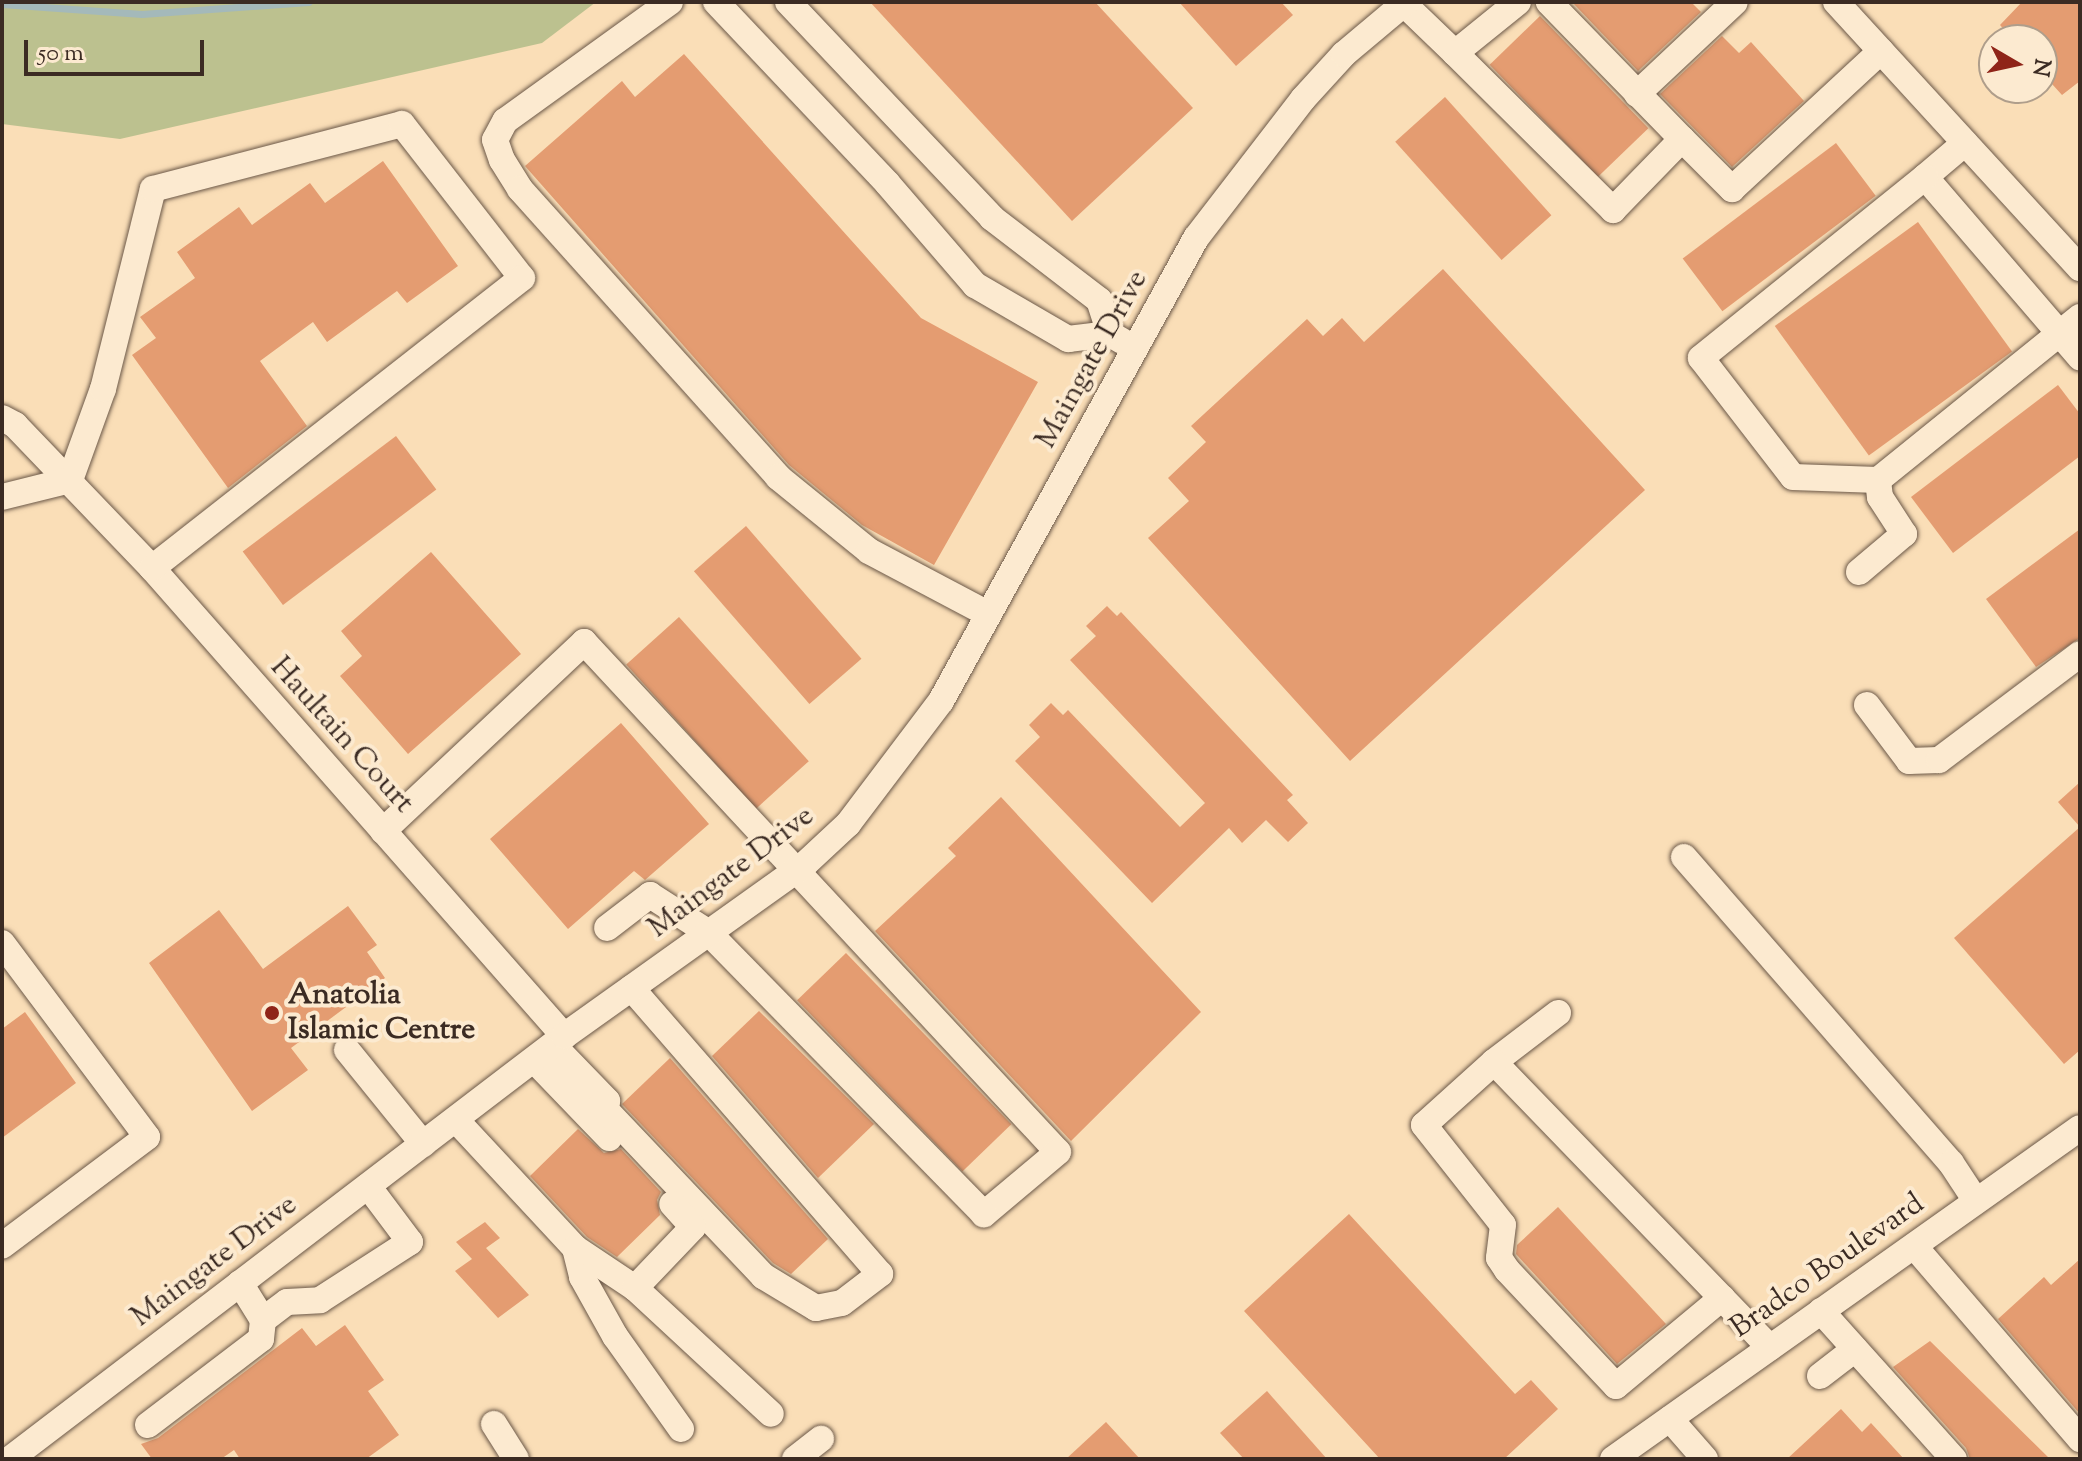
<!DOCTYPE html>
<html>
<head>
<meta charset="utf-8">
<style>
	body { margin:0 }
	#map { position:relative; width:2082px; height:1461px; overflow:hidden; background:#fadeb7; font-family:"Sorts Mill Goudy",serif }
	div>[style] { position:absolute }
	.green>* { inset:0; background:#bcc18f }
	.stream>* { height:7px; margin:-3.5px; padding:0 3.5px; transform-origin:3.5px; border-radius:3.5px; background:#a4b9ba }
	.building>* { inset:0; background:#e49c71; transform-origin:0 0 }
	.roads { filter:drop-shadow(0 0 2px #6b5848) drop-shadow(0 0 2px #6b5848) }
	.minor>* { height:26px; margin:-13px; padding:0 13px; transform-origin:13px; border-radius:13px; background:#fcead0 }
	.dots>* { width:22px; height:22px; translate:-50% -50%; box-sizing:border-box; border:4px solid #fcead0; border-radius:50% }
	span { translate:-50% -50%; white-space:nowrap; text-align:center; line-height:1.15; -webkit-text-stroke:8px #fcead0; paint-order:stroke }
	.street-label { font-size:30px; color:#3b2b23 }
	.poi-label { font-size:30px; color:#3b2b23; font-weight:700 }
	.left { translate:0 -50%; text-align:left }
	.frame { position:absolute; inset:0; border:4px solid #3b2b23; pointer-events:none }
	.north { position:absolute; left:1978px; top:24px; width:80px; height:80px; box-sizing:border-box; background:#fcead0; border:2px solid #af9e8b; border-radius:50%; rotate:99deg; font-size:22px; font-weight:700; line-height:32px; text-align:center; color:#3b2b23 }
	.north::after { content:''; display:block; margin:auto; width:28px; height:36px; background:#8f2418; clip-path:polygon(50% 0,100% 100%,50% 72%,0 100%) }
	.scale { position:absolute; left:24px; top:40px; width:180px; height:36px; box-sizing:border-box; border:4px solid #3b2b23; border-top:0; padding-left:10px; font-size:24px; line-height:28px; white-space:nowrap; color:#3b2b23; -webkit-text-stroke:6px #fcead0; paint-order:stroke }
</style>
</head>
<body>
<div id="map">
	<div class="green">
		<i style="clip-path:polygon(2px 2px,596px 2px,542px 43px,120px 139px,2px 124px)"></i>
	</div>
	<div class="stream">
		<i style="left:2px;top:4px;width:140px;rotate:4.1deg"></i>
		<i style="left:142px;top:14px;width:167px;rotate:-4.1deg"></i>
	</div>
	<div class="building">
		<i style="clip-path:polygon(870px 2px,1095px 2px,1193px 108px,1072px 221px)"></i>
		<i style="clip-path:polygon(1179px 2px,1281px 2px,1293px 15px,1236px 66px)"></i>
		<i style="clip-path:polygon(1572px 2px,1691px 2px,1701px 12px,1638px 71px)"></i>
		<i style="clip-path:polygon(2022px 2px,2080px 2px,2080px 81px,2062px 95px,2042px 73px,2042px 40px,2013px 40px,2000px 25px)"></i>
		<i style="left:1540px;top:16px;width:156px;height:70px;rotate:46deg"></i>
		<i style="clip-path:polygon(1722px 36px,1739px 53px,1751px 42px,1804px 101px,1732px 167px,1660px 94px)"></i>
		<i style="clip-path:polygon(684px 54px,921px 318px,1038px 382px,934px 565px,862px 525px,789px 465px,525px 166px,622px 81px,635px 97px)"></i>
		<i style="left:1445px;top:97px;width:159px;height:67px;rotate:48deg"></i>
		<i style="left:1836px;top:143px;width:66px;height:192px;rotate:53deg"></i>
		<i style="clip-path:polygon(383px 161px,458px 266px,407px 303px,397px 291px,327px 342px,313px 322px,260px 361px,307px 426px,228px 488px,132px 355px,156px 338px,140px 317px,195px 278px,177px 252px,239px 207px,252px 225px,310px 183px,325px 203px)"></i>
		<i style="left:1918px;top:222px;width:160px;height:177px;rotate:54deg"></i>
		<i style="clip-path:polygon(1443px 269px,1645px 490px,1350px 761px,1148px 538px,1189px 501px,1168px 478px,1206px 442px,1191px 426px,1307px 319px,1323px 336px,1342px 318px,1364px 342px)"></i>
		<i style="clip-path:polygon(2058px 385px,2080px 414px,2080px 456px,1953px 553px,1911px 497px)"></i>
		<i style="left:396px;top:436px;width:67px;height:192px;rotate:53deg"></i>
		<i style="left:746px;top:526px;width:176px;height:69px;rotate:49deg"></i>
		<i style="clip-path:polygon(2080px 529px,2080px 638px,2036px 667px,1986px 599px)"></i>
		<i style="clip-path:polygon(431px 552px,521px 654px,408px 754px,340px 676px,362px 656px,341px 631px)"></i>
		<i style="clip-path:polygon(1107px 606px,1117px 616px,1121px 612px,1293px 795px,1287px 800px,1308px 823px,1288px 842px,1266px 820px,1242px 843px,1229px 828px,1152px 903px,1015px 761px,1040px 737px,1029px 725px,1051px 703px,1063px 715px,1068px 710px,1180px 827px,1205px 803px,1070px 660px,1096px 636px,1086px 626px)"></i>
		<i style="left:679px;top:617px;width:194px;height:71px;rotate:48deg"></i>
		<i style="clip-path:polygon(621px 723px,709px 824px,645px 880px,634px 871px,568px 929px,490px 839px)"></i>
		<i style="clip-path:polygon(2080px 782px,2080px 827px,2058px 802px)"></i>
		<i style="clip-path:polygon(1001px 797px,1201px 1012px,1071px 1141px,875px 931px,956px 856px,948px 848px)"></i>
		<i style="clip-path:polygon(2080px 827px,2080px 1050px,2064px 1064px,1954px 938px)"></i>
		<i style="clip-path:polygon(348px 906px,377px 945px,367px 952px,385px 978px,291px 1048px,308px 1070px,252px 1111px,149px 963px,219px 910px,263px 969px)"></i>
		<i style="left:846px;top:953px;width:238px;height:68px;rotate:46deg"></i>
		<i style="clip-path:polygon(759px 1011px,874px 1124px,818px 1178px,712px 1056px)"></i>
		<i style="clip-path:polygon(25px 1012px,76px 1083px,2px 1138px,2px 1029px)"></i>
		<i style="clip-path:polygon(670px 1058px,828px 1239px,791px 1274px,773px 1263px,622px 1104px)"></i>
		<i style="clip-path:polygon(578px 1129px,604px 1153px,621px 1149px,661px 1192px,657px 1200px,660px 1215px,617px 1257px,587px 1237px,530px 1176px)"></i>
		<i style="clip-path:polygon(1558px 1207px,1666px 1324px,1617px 1364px,1516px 1254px,1517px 1245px)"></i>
		<i style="clip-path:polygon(1349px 1214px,1515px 1394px,1531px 1380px,1558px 1409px,1504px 1459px,1380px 1459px,1244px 1311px)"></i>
		<i style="clip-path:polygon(485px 1222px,500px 1238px,486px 1248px,529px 1295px,498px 1318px,455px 1271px,472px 1259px,456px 1242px)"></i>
		<i style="clip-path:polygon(2080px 1259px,2080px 1414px,1998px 1319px,2044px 1277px,2051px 1285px)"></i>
		<i style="clip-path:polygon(345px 1325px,384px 1380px,368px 1391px,399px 1435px,366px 1459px,240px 1459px,234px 1450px,221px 1459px,152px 1459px,141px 1444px,158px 1438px,302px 1328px,316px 1346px)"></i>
		<i style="clip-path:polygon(1930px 1341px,2050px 1459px,1970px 1459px,1966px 1448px,1893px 1367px)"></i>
		<i style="clip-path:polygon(1267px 1391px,1327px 1459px,1244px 1459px,1220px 1433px)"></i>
		<i style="clip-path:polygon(1841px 1409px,1862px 1432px,1871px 1423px,1904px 1459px,1787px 1459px)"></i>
		<i style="clip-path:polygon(1106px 1422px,1140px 1459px,1066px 1459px)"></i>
	</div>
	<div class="roads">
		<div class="minor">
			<i style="left:670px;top:2px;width:203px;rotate:144.2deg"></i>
			<i style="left:505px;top:121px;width:21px;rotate:118deg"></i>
			<i style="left:495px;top:140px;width:21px;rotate:71deg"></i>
			<i style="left:502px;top:160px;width:34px;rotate:58deg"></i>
			<i style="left:520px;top:189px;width:387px;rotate:48.1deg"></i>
			<i style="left:778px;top:477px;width:117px;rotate:39.1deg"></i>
			<i style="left:869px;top:551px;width:135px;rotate:27.9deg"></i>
			<i style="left:716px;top:2px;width:249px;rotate:46.6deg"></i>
			<i style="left:887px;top:183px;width:135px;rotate:49.2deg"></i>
			<i style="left:975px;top:285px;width:108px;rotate:30.1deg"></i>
			<i style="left:1068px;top:339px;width:42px;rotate:-6.8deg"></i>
			<i style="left:788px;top:2px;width:297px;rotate:46.6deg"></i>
			<i style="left:992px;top:218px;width:135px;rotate:37.5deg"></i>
			<i style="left:1099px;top:300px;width:36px;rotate:72deg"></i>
			<i style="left:1110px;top:334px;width:14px;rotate:30deg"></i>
			<i style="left:1836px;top:2px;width:361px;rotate:47.5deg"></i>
			<i style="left:1404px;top:4px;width:71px;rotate:43.9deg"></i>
			<i style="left:1455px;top:53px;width:81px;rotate:-39deg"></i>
			<i style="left:1455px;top:53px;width:223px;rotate:44.8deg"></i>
			<i style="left:1613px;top:210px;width:99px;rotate:-45.8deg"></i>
			<i style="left:1682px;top:139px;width:191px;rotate:-134.2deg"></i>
			<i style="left:1637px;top:94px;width:134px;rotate:-43.2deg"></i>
			<i style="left:1682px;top:139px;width:71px;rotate:45deg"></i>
			<i style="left:1732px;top:189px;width:203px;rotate:-42.8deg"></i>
			<i style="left:1965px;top:143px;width:52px;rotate:139.6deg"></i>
			<i style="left:1925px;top:177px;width:238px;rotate:49.3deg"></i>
			<i style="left:1925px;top:177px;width:288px;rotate:141.1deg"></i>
			<i style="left:1701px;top:358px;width:150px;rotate:52.3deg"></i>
			<i style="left:1793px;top:477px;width:85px;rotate:2deg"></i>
			<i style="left:1878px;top:480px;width:260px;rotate:-38.9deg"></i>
			<i style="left:2px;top:418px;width:15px;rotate:28deg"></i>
			<i style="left:15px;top:425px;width:198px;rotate:46.2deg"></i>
			<i style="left:152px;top:568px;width:624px;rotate:48.64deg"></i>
			<i style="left:70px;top:480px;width:97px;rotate:-70.1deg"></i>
			<i style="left:103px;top:389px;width:206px;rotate:-76deg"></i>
			<i style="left:153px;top:189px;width:257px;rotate:-14.6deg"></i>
			<i style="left:402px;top:124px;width:195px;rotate:52.1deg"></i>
			<i style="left:522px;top:278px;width:470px;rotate:141.9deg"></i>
			<i style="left:2px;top:497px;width:70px;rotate:-14deg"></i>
			<i style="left:1859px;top:572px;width:59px;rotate:-40.2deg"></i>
			<i style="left:1904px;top:534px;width:44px;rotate:-123deg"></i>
			<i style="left:1880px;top:497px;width:17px;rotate:-97deg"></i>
			<i style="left:1867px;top:705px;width:70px;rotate:53.1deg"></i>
			<i style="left:1909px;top:761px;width:30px;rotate:-2deg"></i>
			<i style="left:1939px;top:760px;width:176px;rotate:-36.9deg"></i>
			<i style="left:383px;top:831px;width:276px;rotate:-43.2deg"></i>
			<i style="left:584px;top:642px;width:696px;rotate:47.1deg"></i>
			<i style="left:1058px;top:1152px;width:97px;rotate:140deg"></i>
			<i style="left:984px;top:1214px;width:393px;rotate:-134.4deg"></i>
			<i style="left:709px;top:933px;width:70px;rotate:-147.2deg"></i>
			<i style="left:650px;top:895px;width:54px;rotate:142.5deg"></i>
			<i style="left:1684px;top:857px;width:406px;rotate:48.9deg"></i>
			<i style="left:1951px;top:1163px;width:45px;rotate:56.7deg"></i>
			<i style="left:2px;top:943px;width:242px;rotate:53.2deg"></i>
			<i style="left:147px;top:1137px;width:181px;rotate:143.1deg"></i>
			<i style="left:1558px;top:1013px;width:81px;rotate:142.6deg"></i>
			<i style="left:1494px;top:1062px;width:397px;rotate:46deg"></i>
			<i style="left:553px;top:1045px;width:78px;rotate:46deg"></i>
			<i style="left:607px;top:1101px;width:17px;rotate:144deg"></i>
			<i style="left:347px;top:1050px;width:121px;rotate:51deg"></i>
			<i style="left:535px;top:1061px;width:107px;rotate:46.1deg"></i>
			<i style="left:1494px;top:1062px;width:94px;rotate:138deg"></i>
			<i style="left:1424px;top:1125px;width:127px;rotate:51.7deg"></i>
			<i style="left:1503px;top:1225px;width:33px;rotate:97deg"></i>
			<i style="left:1499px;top:1258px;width:14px;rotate:56deg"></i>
			<i style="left:1507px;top:1270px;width:159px;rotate:46.8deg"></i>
			<i style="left:1616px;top:1386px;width:138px;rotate:-39.7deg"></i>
			<i style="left:601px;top:1105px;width:236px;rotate:46.5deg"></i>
			<i style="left:763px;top:1276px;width:62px;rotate:31.1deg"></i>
			<i style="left:816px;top:1308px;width:26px;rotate:-11deg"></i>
			<i style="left:842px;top:1303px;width:48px;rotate:-37.3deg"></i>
			<i style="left:880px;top:1274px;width:379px;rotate:-131deg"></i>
			<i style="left:456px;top:1120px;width:175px;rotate:47.1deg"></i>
			<i style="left:575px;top:1248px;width:72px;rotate:33.7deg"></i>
			<i style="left:635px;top:1288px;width:185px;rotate:42.8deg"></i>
			<i style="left:1914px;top:1246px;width:255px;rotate:49.3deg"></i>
			<i style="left:575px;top:1248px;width:30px;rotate:76deg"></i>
			<i style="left:582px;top:1277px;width:68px;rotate:60.8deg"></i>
			<i style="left:615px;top:1336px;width:114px;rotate:54.6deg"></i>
			<i style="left:240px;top:1283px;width:44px;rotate:58.1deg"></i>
			<i style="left:263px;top:1320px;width:30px;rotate:-37deg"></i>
			<i style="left:287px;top:1302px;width:33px;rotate:-3deg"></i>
			<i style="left:320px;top:1300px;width:107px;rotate:-32.8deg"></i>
			<i style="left:410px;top:1242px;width:70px;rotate:-126.9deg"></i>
			<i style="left:635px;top:1288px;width:84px;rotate:-46.4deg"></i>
			<i style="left:693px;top:1227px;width:31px;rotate:-132deg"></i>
			<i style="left:1821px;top:1311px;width:199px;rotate:48.1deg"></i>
			<i style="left:1820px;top:1376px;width:44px;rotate:-37.6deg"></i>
			<i style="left:1670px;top:1419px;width:53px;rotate:48.8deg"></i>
			<i style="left:494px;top:1424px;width:41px;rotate:57.8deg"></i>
			<i style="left:148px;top:1425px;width:142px;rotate:-37.3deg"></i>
			<i style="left:261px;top:1339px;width:19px;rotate:-84deg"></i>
			<i style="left:10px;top:1459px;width:697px;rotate:-37.36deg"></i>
			<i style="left:564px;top:1036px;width:296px;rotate:-35.5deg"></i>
			<i style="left:805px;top:864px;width:59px;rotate:-42.9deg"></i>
			<i style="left:848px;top:824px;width:154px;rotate:-52.9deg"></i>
			<i style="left:941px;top:701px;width:529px;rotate:-61.16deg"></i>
			<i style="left:1196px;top:238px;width:175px;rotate:-52.4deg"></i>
			<i style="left:1303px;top:99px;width:61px;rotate:-47.7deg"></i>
			<i style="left:1344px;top:54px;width:81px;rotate:-40deg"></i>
			<i style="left:795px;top:1459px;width:33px;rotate:-38deg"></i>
			<i style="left:1613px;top:1459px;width:572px;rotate:-35.33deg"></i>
		</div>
	</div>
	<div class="dots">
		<i style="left:272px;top:1013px;background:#8f2418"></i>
	</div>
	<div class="street-label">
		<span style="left:1093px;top:360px;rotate:-61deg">Maingate Drive</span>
		<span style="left:341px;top:736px;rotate:48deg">Haultain Court</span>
		<span style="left:732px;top:873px;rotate:-37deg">Maingate Drive</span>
		<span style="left:215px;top:1262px;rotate:-37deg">Maingate Drive</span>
		<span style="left:1828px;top:1267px;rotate:-35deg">Bradco Boulevard</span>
	</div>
	<div class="poi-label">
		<span class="left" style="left:288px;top:1013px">Anatolia<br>Islamic Centre</span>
	</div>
	<div class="frame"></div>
	<div class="north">N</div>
	<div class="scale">50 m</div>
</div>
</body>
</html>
